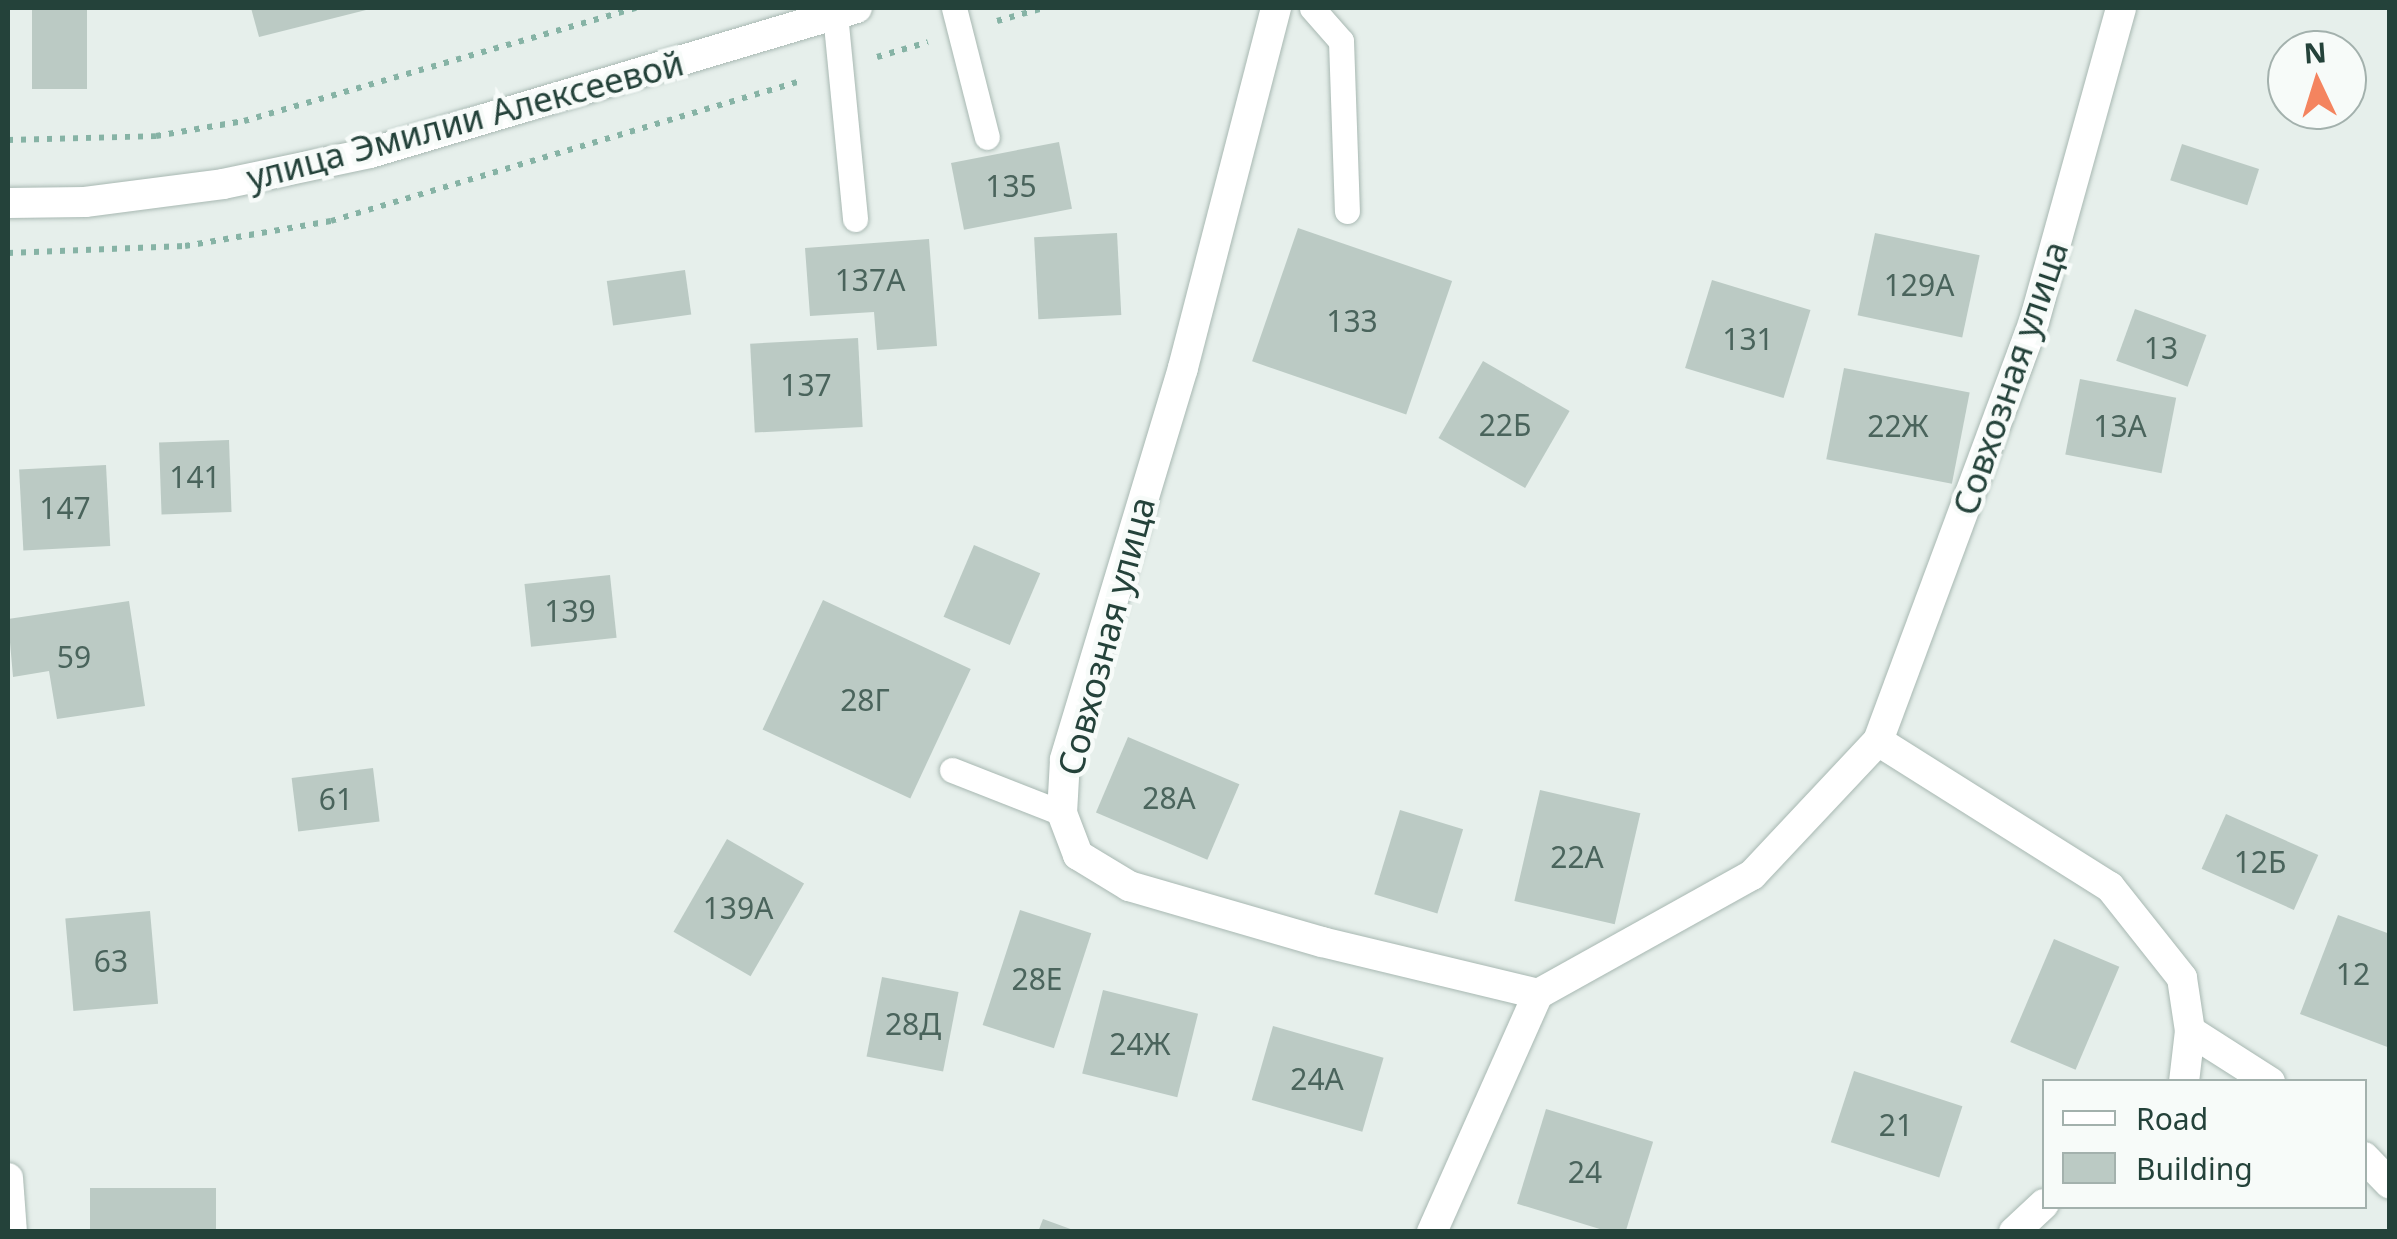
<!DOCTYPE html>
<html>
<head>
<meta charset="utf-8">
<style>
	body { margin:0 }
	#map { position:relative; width:2397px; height:1239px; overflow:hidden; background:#e6efeb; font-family:"Noto Sans",sans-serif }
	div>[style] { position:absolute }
	.building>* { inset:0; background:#bbcac4; transform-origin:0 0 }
	.path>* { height:6px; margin-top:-3px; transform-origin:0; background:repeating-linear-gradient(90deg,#86b3a5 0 5px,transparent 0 13px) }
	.roads { filter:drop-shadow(0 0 2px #a8b8b2) drop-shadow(0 0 2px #a8b8b2) }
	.lane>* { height:25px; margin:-12.5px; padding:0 12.5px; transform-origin:12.5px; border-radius:12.5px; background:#fff }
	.street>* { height:30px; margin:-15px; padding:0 15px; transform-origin:15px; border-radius:15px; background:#fff }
	.secondary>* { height:30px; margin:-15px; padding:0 15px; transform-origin:15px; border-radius:15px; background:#fff }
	span { translate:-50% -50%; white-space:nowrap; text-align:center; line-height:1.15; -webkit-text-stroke:9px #f7fbf9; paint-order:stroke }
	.number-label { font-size:30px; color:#4a645c }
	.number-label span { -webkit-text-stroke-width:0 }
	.street-label { font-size:35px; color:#24423a }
	.frame { position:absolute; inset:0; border:10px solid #24423a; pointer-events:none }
	.legend { position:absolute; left:2042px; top:1079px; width:325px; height:130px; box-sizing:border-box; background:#f7fbf9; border:2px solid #a3b1ad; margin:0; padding:12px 18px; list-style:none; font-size:30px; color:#24423a }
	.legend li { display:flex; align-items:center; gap:20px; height:50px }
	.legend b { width:50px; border:2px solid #a3b1ad }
	.north { position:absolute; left:2267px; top:30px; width:100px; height:100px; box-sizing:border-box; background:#f7fbf9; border:2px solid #a3b1ad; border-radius:50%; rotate:356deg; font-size:28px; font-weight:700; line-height:40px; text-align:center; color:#24423a }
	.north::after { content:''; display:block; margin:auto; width:35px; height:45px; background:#f4845f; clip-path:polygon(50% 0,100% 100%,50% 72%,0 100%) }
</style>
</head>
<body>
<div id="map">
	<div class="building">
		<i style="left:32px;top:8px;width:55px;height:81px"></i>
		<i style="clip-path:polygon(251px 8px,370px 8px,370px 9px,259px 37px)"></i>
		<i style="left:1059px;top:142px;width:68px;height:110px;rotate:79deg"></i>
		<i style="left:2182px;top:144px;width:81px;height:38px;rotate:18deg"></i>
		<i style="left:1298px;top:228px;width:163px;height:141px;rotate:19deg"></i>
		<i style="left:1117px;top:233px;width:82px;height:83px;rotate:87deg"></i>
		<i style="left:1875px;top:233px;width:107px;height:84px;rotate:12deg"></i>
		<i style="clip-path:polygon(929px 239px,937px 346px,877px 350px,874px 312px,810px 316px,805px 248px)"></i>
		<i style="left:685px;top:270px;width:45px;height:79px;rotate:82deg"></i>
		<i style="left:1712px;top:280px;width:103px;height:92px;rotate:17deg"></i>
		<i style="left:2135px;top:309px;width:76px;height:55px;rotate:20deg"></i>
		<i style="left:858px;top:338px;width:89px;height:108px;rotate:87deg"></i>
		<i style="left:1483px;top:361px;width:100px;height:89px;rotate:30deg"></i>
		<i style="left:1844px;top:368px;width:128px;height:93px;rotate:11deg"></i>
		<i style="left:2080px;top:379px;width:98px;height:77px;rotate:11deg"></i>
		<i style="left:229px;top:440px;width:72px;height:70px;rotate:88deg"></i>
		<i style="left:106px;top:465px;width:81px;height:87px;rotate:87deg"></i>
		<i style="left:974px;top:545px;width:72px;height:78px;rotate:23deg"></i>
		<i style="left:610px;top:575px;width:63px;height:86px;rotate:84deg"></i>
		<i style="left:823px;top:600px;width:163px;height:143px;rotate:25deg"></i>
		<i style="clip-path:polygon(129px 601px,145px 706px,57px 719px,49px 671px,13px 677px,8px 619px)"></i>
		<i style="left:1128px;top:737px;width:121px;height:82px;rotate:23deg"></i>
		<i style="left:373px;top:768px;width:54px;height:82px;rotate:83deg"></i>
		<i style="left:1540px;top:790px;width:103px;height:114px;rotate:13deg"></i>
		<i style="left:1400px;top:810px;width:66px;height:88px;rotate:17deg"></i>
		<i style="left:2226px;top:814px;width:101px;height:60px;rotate:24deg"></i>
		<i style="left:727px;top:839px;width:89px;height:107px;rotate:30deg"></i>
		<i style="left:1020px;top:910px;width:75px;height:121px;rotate:18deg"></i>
		<i style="left:150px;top:911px;width:93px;height:85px;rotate:85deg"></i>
		<i style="clip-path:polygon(2338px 915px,2390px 934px,2390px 1048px,2300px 1014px)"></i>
		<i style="left:2054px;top:939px;width:71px;height:112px;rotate:23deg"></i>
		<i style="left:882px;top:977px;width:78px;height:81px;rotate:11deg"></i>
		<i style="left:1103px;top:990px;width:98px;height:86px;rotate:14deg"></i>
		<i style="left:1273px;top:1026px;width:115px;height:77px;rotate:16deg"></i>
		<i style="left:1854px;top:1071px;width:114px;height:75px;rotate:18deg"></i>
		<i style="left:1546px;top:1109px;width:112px;height:99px;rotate:17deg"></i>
		<i style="left:90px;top:1188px;width:126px;height:44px"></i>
		<i style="clip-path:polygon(1043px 1219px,1076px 1231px,1076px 1232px,1038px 1232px)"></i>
	</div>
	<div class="path">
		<i style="left:997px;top:21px;width:49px;rotate:-15.5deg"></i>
		<i style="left:877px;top:57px;width:53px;rotate:-16.4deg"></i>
		<i style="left:8px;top:140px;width:148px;rotate:-1.5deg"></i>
		<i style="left:156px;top:136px;width:89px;rotate:-9.7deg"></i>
		<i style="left:244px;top:121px;width:408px;rotate:-16.1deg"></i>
		<i style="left:8px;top:253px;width:177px;rotate:-2.3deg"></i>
		<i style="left:185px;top:246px;width:148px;rotate:-9.7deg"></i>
		<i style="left:331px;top:221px;width:493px;rotate:-16.6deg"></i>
	</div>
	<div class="roads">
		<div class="lane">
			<i style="left:954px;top:8px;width:133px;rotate:75.7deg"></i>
			<i style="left:1312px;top:8px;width:44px;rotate:48.7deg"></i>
			<i style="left:1341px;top:41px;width:170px;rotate:88deg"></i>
			<i style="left:835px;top:14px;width:206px;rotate:84.4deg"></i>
			<i style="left:952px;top:770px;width:118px;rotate:21.4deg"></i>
		</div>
		<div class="street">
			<i style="left:1276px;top:8px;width:372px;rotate:104.5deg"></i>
			<i style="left:1183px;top:368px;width:409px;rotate:106.8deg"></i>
			<i style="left:1065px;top:760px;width:53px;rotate:93.2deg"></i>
			<i style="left:1062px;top:813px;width:45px;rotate:69.1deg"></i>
			<i style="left:1078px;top:855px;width:60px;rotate:31.3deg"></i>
			<i style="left:1129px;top:886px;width:201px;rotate:16.2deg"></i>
			<i style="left:1322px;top:942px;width:222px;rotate:13.5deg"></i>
			<i style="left:1538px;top:994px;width:245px;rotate:-29.1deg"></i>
			<i style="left:1752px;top:875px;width:184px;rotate:-46.8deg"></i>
			<i style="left:1878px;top:741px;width:274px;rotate:32.2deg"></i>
			<i style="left:2110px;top:887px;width:116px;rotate:51.6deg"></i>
			<i style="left:2182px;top:978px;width:54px;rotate:81.4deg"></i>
			<i style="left:2190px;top:1031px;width:95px;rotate:32.5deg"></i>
			<i style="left:1878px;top:741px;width:447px;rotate:-69.6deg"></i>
			<i style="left:2034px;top:322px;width:326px;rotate:-74.5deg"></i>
			<i style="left:2184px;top:1082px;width:51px;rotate:-83.3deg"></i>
			<i style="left:2364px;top:1157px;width:37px;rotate:46deg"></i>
			<i style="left:8px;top:1178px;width:54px;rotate:85.8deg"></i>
			<i style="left:1432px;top:1232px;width:261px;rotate:-66deg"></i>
			<i style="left:2014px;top:1232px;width:41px;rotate:-43deg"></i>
		</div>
		<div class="secondary">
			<i style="left:8px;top:203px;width:77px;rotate:-0.7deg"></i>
			<i style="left:85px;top:202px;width:139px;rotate:-7.4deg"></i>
			<i style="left:223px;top:184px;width:150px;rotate:-11.9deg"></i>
			<i style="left:370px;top:153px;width:508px;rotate:-16.58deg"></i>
		</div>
	</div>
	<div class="number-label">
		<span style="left:1011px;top:186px">135</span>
		<span style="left:870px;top:280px">137А</span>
		<span style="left:1919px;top:285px">129А</span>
		<span style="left:1352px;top:321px">133</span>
		<span style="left:1748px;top:339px">131</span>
		<span style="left:2161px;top:348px">13</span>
		<span style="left:806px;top:385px">137</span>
		<span style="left:1505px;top:425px">22Б</span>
		<span style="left:1898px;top:426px">22Ж</span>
		<span style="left:2120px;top:426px">13А</span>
		<span style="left:195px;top:477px">141</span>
		<span style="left:65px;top:508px">147</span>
		<span style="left:570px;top:611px">139</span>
		<span style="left:74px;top:657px">59</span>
		<span style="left:865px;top:700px">28Г</span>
		<span style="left:1169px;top:798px">28А</span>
		<span style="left:336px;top:799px">61</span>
		<span style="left:1577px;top:857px">22А</span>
		<span style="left:2260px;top:862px">12Б</span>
		<span style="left:738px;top:908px">139А</span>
		<span style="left:111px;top:961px">63</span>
		<span style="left:2353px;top:974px">12</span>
		<span style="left:1037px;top:979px">28Е</span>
		<span style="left:913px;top:1024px">28Д</span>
		<span style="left:1140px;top:1044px">24Ж</span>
		<span style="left:1317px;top:1079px">24А</span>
		<span style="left:1896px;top:1125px">21</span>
		<span style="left:1585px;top:1172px">24</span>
	</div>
	<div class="street-label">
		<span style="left:465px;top:120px;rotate:-15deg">улица Эмилии Алексеевой</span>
		<span style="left:2010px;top:378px;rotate:-71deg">Совхозная улица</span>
		<span style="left:1106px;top:636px;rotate:-75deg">Совхозная улица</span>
	</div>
	<div class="frame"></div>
	<ul class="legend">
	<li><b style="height:12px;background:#fff"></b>Road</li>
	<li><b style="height:28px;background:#bbcac4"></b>Building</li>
	</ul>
	<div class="north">N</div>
</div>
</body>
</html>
